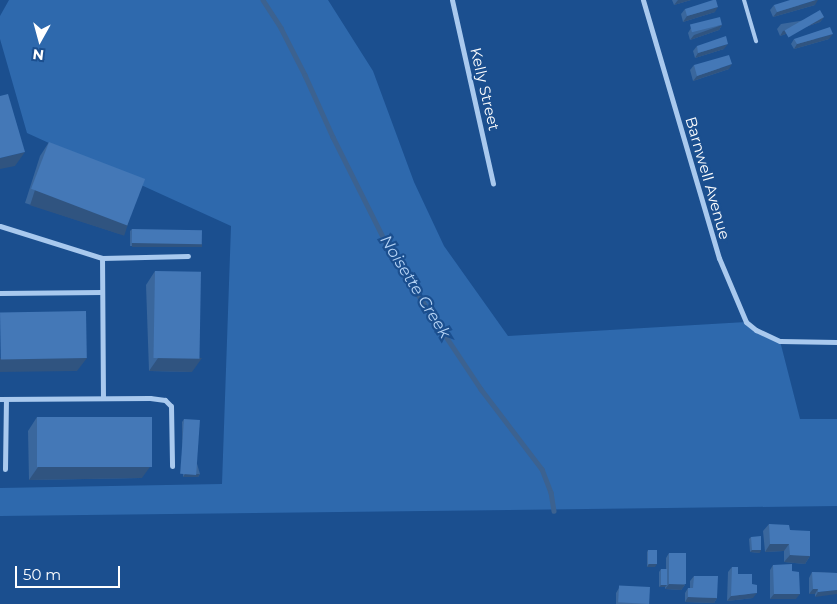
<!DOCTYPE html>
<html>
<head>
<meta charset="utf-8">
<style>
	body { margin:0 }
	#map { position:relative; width:837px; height:604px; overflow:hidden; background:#1b4f8f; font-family:Montserrat,sans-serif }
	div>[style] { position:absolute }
	.green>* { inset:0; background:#2e69ad }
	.stream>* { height:4.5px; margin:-2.25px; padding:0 2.25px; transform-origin:2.25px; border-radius:2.25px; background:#3c6290 }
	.lane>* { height:4px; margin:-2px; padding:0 2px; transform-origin:2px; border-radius:2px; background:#a9c9ee }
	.street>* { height:5px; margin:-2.5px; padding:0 2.5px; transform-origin:2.5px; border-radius:2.5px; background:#a9c9ee }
	.wall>* { inset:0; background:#3a679d }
	.shaded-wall>* { inset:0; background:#305480; transform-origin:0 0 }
	.building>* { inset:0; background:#4478b7; transform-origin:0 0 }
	span { translate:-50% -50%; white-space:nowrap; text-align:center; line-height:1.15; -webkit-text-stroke:4.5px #1b4f8f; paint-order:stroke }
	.street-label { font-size:15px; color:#fff }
	.water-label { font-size:16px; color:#b5d3f5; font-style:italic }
	.north { position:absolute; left:15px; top:15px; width:50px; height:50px; -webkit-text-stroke:4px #1b4f8f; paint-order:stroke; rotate:187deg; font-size:14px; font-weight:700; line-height:20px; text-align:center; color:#fff }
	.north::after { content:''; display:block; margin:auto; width:18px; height:22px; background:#fff; clip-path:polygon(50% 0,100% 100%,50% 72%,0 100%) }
	.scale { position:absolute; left:15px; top:566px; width:105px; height:22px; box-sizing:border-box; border:2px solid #fff; border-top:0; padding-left:6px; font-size:15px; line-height:18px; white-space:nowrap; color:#fff; -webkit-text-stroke:4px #1b4f8f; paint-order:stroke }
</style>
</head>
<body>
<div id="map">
	<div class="green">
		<i style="clip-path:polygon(9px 0,328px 0,373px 71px,414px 182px,444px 246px,508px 336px,746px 322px,780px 341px,800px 419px,837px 419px,837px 506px,0 516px,0 488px,222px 484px,231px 226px,27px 133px,0 39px,0 16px)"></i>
	</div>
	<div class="stream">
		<i style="left:263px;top:0;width:33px;rotate:57deg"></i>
		<i style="left:281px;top:28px;width:53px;rotate:62.9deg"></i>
		<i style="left:305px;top:75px;width:68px;rotate:65.7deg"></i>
		<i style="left:333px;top:137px;width:134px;rotate:63.4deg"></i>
		<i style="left:393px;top:257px;width:159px;rotate:56.3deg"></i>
		<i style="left:481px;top:389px;width:101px;rotate:52.7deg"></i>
		<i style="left:542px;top:469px;width:25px;rotate:69deg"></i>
		<i style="left:551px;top:492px;width:19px;rotate:81deg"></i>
	</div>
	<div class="lane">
		<i style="left:744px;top:0;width:43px;rotate:73.7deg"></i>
	</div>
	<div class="street">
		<i style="left:452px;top:0;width:188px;rotate:77.4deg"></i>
		<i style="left:643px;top:0;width:269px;rotate:73.6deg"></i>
		<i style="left:719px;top:258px;width:69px;rotate:67.1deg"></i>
		<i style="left:746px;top:322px;width:13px;rotate:39deg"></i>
		<i style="left:756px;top:330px;width:26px;rotate:25deg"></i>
		<i style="left:780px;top:341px;width:57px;rotate:1deg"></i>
		<i style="left:0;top:226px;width:107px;rotate:17.4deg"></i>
		<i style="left:0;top:293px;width:102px;rotate:-0.6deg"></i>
		<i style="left:103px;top:398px;width:140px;rotate:-90.4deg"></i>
		<i style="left:102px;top:258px;width:86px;rotate:-1.3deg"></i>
		<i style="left:0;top:399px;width:150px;rotate:-0.4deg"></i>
		<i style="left:150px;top:398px;width:15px;rotate:8deg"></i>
		<i style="left:165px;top:400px;width:8px;rotate:45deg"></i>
		<i style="left:171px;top:406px;width:60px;rotate:89deg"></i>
		<i style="left:5px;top:469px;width:70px;rotate:-89.2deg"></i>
	</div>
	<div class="wall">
		<i style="clip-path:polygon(672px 0,691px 0,674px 5px)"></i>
		<i style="clip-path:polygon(774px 5px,815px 5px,773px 17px,770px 10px)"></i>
		<i style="clip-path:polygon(685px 9px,715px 12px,683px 22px,681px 14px)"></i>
		<i style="clip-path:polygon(824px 17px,820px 22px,780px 36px,777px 29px,781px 24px)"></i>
		<i style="clip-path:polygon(722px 25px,719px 30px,690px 40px,688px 33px,691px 28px)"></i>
		<i style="clip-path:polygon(794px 39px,829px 39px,794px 49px,791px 44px)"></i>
		<i style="clip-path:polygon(697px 46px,724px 49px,695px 58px,693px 51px)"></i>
		<i style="clip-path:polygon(694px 65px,729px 69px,693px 81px,690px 70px)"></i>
		<i style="clip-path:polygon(49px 142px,120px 234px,25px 203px,40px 156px)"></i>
		<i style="clip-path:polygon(132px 229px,202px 243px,200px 246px,130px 246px,130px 231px)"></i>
		<i style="clip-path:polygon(155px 271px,192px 372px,149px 371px,146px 285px)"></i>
		<i style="clip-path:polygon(37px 417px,142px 478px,29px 480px,28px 431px)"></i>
		<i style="clip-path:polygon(184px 419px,200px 474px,198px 477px,183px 477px,182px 422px)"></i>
		<i style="clip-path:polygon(769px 524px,790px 530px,810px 556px,805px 564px,784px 562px,784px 551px,765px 552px,763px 531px)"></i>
		<i style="clip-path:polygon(751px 537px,760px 553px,750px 552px,749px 539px)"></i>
		<i style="clip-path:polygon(648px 550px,655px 567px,647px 567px,647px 552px)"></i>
		<i style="clip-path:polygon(669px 553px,685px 585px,681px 590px,665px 589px,665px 587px,659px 587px,659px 572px,661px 569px,666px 569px,666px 558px)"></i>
		<i style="clip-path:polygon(773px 565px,792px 571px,796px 599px,770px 599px,770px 570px)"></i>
		<i style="clip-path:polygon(732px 567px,738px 574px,753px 598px,727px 601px,728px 572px)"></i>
		<i style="clip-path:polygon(812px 572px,837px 573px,815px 597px,815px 594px,809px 594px,809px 578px)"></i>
		<i style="clip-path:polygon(694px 576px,717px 598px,714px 603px,685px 602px,685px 593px,688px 588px,690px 588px,690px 581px)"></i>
		<i style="clip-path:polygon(619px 588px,649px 604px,616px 604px,616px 593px)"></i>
	</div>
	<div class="shaded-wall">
		<i style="clip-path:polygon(678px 0,691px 0,674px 5px)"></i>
		<i style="clip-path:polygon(816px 0,818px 0,815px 5px,773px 17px,777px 12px)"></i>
		<i style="clip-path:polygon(718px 7px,715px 12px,683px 22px,687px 16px)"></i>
		<i style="clip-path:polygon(824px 17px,820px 22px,780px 36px,783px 31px)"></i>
		<i style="clip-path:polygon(722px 25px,719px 30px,690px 40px,694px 35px)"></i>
		<i style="clip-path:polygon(833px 34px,829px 39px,794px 49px,797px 44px)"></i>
		<i style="clip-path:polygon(728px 44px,724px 49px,695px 58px,698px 53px)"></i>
		<i style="clip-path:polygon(732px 64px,729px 69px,693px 81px,697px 76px)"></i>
		<i style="clip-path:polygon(25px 152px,15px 166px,0 169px,0 158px)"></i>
		<i style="left:35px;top:190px;width:99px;height:16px;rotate:18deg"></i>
		<i style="left:132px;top:243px;width:70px;height:4px"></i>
		<i style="clip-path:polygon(0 358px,87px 358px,77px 371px,0 372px)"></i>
		<i style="clip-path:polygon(158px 358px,202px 358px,192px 372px,149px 371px)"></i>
		<i style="clip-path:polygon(152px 464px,142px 478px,29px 480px,38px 467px)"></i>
		<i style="clip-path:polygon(185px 474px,200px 474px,198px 477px,183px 477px)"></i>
		<i style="clip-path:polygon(770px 544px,789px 544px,784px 551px,765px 552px)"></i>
		<i style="clip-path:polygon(752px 550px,761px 550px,760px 553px,750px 552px)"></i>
		<i style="clip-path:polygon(790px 555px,810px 556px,805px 564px,784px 562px)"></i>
		<i style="clip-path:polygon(649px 564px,657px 564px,655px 567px,647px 567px)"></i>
		<i style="clip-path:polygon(669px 584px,685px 585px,681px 590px,665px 589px)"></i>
		<i style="clip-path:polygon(661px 585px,667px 585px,665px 587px,659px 587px)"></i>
		<i style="clip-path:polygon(813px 589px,818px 589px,815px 594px,809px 594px)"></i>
		<i style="clip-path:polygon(837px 590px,837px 594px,815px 597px,818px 592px)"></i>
		<i style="clip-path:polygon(757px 593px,753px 598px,727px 601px,731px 596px)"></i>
		<i style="clip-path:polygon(774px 594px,800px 594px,796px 599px,770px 599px)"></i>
		<i style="clip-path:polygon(688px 597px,717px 598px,714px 603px,685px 602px)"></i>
	</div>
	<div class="building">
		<i style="clip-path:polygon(713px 0,716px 0,718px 7px,687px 16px,685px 9px)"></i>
		<i style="clip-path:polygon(790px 0,816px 0,777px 12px,774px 5px)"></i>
		<i style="left:820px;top:10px;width:8px;height:41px;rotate:60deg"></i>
		<i style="left:720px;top:17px;width:8px;height:31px;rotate:76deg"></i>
		<i style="clip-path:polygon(830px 27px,833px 34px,797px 44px,794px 39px)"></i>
		<i style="clip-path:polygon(726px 36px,728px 44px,698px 53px,697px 46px)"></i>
		<i style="clip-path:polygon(729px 55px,732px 64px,697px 76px,694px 65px)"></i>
		<i style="clip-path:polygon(8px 94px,25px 152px,0 158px,0 96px)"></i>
		<i style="left:49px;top:142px;width:103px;height:50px;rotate:21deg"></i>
		<i style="left:132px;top:229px;width:70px;height:14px;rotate:1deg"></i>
		<i style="left:155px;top:271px;width:46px;height:87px;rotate:1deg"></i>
		<i style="left:86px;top:311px;width:47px;height:86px;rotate:89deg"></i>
		<i style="left:37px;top:417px;width:115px;height:50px"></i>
		<i style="left:184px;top:419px;width:16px;height:55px;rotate:4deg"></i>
		<i style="clip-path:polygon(769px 524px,789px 525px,790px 530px,810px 531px,810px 556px,790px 555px,789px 544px,770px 544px)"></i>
		<i style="clip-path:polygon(761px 536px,761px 550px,752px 550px,751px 537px)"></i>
		<i style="left:648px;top:550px;width:9px;height:14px"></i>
		<i style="left:669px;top:553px;width:17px;height:31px"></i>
		<i style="clip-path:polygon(792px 564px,792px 571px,799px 572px,800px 594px,774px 594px,773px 565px)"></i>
		<i style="clip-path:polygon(732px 567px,738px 567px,738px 574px,752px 574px,752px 584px,757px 585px,757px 593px,731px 596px)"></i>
		<i style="left:661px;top:569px;width:6px;height:16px"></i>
		<i style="clip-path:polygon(812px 572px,837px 573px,837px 590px,818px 592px,818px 589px,813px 589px)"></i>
		<i style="clip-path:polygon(694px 576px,718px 576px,717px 598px,688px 597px,688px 588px,693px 588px)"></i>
		<i style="left:650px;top:587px;width:17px;height:31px;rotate:93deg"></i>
	</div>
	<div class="street-label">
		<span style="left:485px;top:89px;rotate:77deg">Kelly Street</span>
		<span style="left:708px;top:178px;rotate:74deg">Barnwell Avenue</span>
	</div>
	<div class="water-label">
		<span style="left:415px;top:287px;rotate:58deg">Noisette Creek</span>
	</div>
	<div class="north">N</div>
	<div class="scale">50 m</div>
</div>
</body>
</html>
